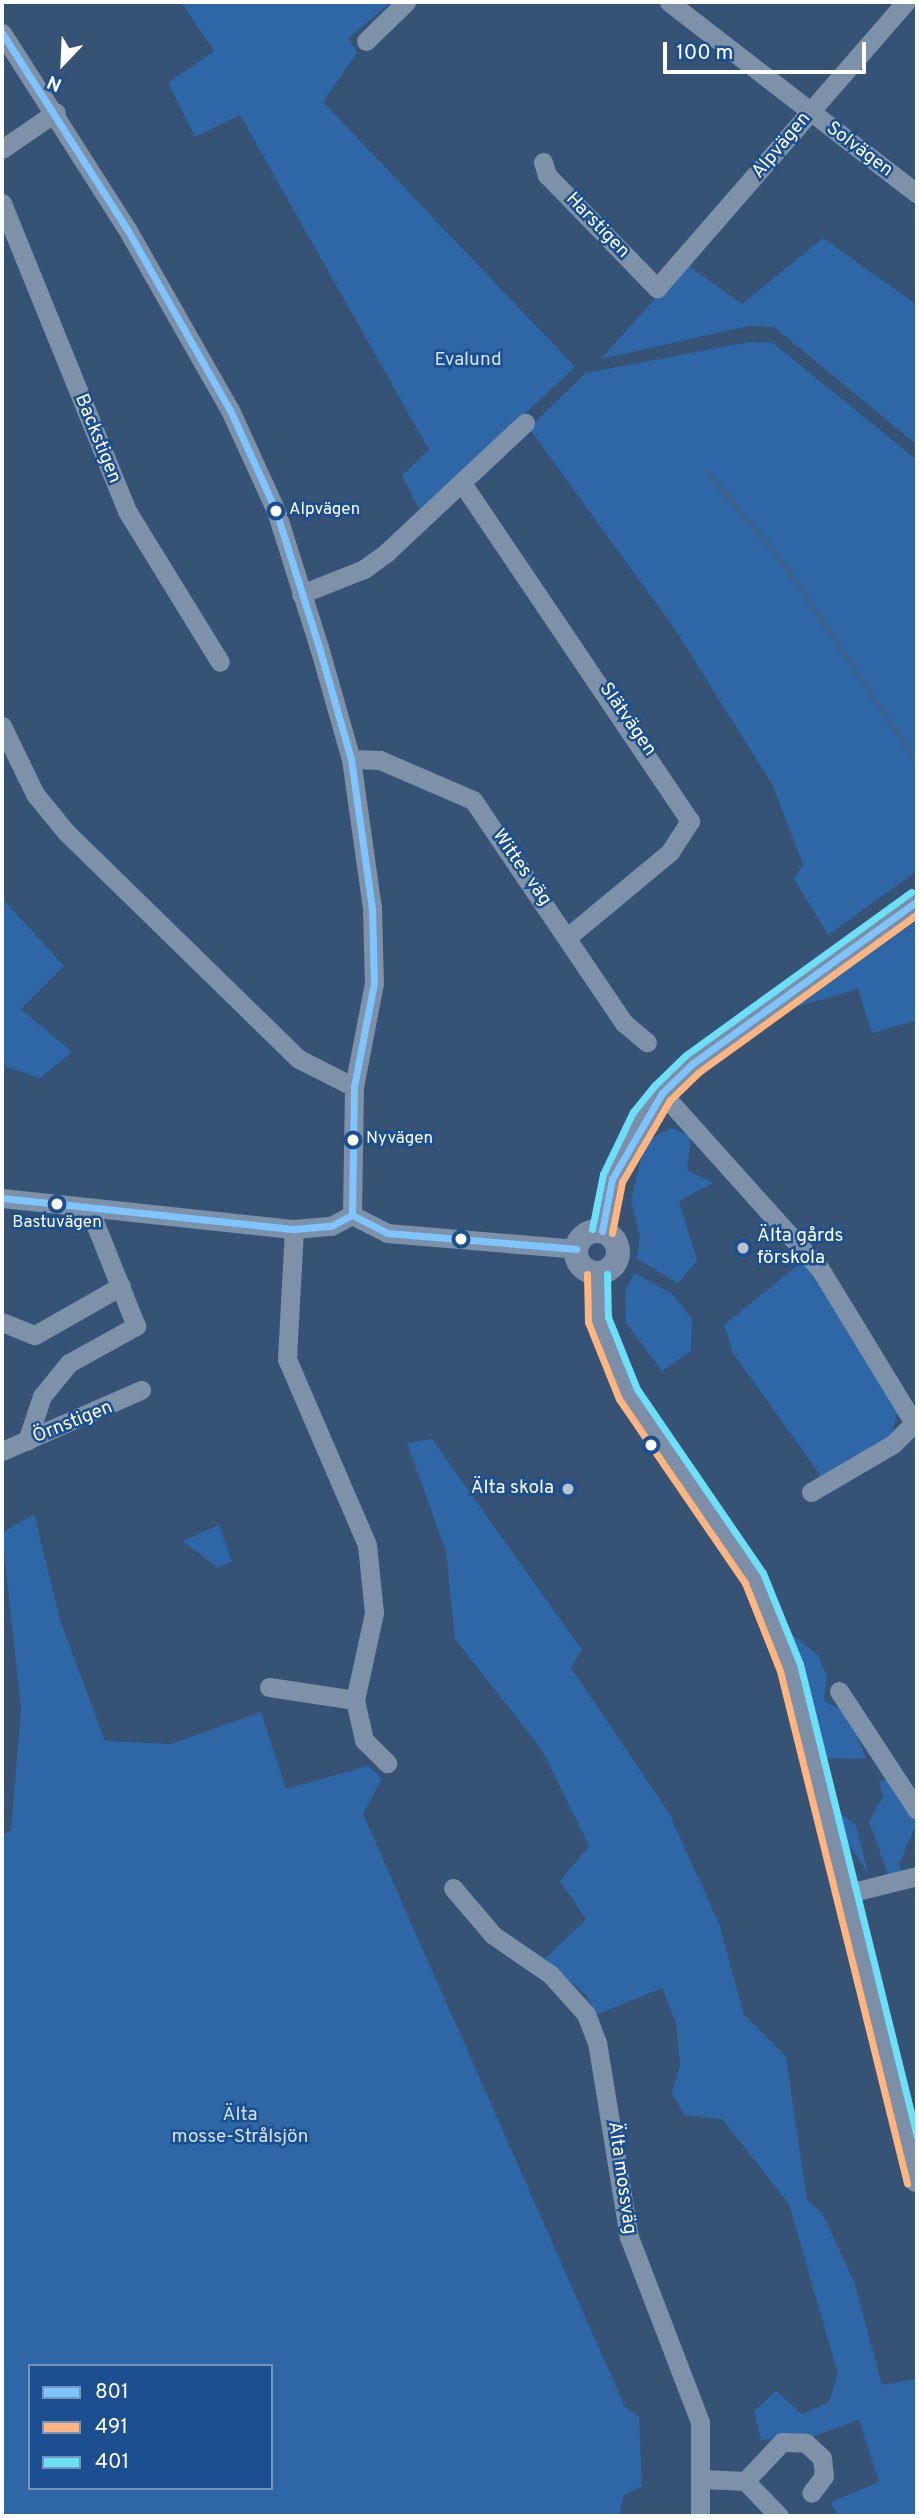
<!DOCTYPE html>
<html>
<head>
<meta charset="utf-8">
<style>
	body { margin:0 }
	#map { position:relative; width:919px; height:2518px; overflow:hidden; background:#365274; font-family:Overpass,sans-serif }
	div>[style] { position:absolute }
	.green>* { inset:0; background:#2f66a5 }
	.stream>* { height:4.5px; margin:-2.25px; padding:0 2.25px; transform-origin:2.25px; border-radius:2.25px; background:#3b618d }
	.minor>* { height:19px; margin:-9.5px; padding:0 9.5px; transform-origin:9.5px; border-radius:9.5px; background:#7d92a8 }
	.major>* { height:24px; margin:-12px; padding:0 12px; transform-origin:12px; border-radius:12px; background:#7d8ea7 }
	.major>.ring { margin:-12px; padding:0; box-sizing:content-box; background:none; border:24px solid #7d8ea7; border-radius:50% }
	.bus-1>* { height:7px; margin:-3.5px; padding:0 3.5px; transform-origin:3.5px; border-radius:3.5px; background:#80c4ff }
	.bus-2>* { height:7px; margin:-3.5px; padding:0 3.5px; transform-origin:3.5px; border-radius:3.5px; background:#ffb580 }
	.bus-3>* { height:7px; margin:-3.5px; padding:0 3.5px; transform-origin:3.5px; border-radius:3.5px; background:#6ddff8 }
	.dots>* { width:19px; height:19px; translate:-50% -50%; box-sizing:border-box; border:4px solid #1b4f8f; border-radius:50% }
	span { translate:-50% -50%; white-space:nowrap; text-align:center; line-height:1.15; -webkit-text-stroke:5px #1b4f8f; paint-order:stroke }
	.bus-label { font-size:17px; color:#fff }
	.left { translate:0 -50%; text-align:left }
	.street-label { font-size:19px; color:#fff }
	.park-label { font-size:19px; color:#cfe3fa }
	.poi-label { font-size:19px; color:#fff }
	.right { translate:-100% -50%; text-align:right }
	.frame { position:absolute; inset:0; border:4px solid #fff; pointer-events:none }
	.legend { position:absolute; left:28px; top:2364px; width:245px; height:126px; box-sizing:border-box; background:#1b4f8f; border:2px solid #7695bc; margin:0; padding:9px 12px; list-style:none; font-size:21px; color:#fff }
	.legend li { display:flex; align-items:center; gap:14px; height:35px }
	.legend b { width:35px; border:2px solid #7695bc }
	.north { position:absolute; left:28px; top:28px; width:70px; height:70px; -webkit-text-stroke:5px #1b4f8f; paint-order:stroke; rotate:203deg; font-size:19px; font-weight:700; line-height:28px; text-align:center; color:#fff }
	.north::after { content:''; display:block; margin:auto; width:24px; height:32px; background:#fff; clip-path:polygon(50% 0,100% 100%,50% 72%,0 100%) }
	.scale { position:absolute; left:663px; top:42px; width:203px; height:32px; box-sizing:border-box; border:4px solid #fff; border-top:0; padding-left:9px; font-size:21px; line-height:24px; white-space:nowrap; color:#fff; -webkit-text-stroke:5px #1b4f8f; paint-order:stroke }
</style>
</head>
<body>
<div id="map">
	<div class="green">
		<i style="clip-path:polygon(181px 2px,391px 2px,349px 38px,357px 53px,323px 102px,575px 367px,420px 511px,402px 475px,429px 450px,240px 115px,195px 137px,168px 83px,214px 51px)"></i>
		<i style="clip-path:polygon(823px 238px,917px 305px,917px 445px,774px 327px,748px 326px,601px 359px,686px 264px,742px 304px)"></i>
		<i style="clip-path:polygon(749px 342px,773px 343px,917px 460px,917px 871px,828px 935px,794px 879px,803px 864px,772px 784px,674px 628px,529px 428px,586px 373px)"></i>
		<i style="clip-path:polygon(2px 898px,64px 966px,21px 1009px,72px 1052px,40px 1078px,2px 1065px)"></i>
		<i style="clip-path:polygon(917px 909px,917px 1020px,872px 1033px,858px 989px,779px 1012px)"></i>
		<i style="clip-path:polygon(671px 1128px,691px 1136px,687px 1170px,713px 1183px,679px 1201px,697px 1261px,678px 1283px,637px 1259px,640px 1237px,631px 1201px,645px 1142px)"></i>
		<i style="clip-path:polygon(803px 1261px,898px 1411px,890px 1441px,823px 1479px,733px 1353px,724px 1325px)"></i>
		<i style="clip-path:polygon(634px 1273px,671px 1293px,692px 1318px,691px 1351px,662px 1371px,626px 1323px,625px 1291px)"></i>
		<i style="clip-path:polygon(432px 1439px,582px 1650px,571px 1668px,669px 1813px,719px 1924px,744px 2015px,786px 2057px,807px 2200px,822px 2213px,854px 2281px,882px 2385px,917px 2379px,917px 2516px,838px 2516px,831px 2502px,879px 2482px,859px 2420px,814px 2436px,761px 2440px,754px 2411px,776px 2391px,802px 2414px,829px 2402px,838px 2374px,789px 2204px,722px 2119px,684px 2115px,672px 2093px,680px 2065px,676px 2023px,662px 1988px,596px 2015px,587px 1996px,545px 1959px,586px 1919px,560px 1881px,589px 1846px,542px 1750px,455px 1639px,446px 1551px,407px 1443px)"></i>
		<i style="clip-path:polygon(evenodd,34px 1514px,61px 1623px,105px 1741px,171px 1744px,261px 1712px,286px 1789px,368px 1766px,382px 1778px,363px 1814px,625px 2407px,639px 2417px,642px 2486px,624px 2495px,619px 2516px,2px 2516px,2px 1835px,11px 1830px,21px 1709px,2px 1533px,34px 1514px,30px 2366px,271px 2366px,271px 2488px,30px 2488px,30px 2366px)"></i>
		<i style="clip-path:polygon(219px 1525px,232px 1562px,218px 1568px,183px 1541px)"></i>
		<i style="clip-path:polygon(787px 1631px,818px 1655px,827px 1677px,824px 1701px,849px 1714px,866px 1759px,825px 1758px)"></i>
		<i style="clip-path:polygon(886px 1778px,917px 1822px,899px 1864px,902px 1872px,888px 1874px,869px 1822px,883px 1796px,879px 1782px)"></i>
		<i style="clip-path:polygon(829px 1779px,842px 1815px,856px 1825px,868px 1873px,843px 1836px)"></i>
	</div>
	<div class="stream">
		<i style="left:709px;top:474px;width:112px;rotate:50.1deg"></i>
		<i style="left:781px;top:560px;width:244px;rotate:56deg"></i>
	</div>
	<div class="minor">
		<i style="left:669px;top:2px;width:314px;rotate:37.7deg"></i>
		<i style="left:2px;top:33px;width:232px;rotate:57.5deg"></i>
		<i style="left:127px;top:229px;width:208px;rotate:60.4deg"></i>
		<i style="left:230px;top:410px;width:111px;rotate:65.5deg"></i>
		<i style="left:276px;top:511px;width:143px;rotate:72.5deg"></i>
		<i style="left:319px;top:647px;width:116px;rotate:74.1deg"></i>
		<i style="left:351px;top:759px;width:151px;rotate:82deg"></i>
		<i style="left:372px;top:909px;width:74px;rotate:88.5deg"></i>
		<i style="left:374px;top:983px;width:106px;rotate:100.9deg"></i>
		<i style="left:354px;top:1087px;width:128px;rotate:90.9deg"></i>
		<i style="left:366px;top:41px;width:56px;rotate:-44.3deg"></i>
		<i style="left:2px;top:149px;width:65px;rotate:-34.4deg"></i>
		<i style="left:543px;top:162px;width:14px;rotate:73deg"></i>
		<i style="left:547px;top:175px;width:158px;rotate:45.8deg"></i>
		<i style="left:657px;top:288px;width:379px;rotate:-49deg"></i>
		<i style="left:2px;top:203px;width:332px;rotate:67.9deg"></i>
		<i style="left:127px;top:511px;width:177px;rotate:58.4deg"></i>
		<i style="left:462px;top:483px;width:408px;rotate:56deg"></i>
		<i style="left:690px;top:821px;width:37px;rotate:123deg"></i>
		<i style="left:670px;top:852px;width:131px;rotate:140.3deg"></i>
		<i style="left:301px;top:594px;width:68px;rotate:-21.6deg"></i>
		<i style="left:364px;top:569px;width:29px;rotate:-36deg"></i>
		<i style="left:387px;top:552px;width:189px;rotate:-43.1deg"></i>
		<i style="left:2px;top:726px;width:76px;rotate:64.1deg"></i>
		<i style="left:35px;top:794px;width:49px;rotate:50.8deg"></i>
		<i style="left:66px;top:832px;width:325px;rotate:44.3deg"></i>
		<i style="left:299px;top:1059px;width:62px;rotate:27deg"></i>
		<i style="left:351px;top:759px;width:29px;rotate:2deg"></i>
		<i style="left:380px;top:760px;width:101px;rotate:23.3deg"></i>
		<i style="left:473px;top:800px;width:269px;rotate:55.9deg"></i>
		<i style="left:624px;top:1023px;width:30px;rotate:40deg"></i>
		<i style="left:662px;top:1093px;width:237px;rotate:48.1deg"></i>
		<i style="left:820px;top:1269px;width:186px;rotate:58.6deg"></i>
		<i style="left:2px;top:1198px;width:294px;rotate:6.1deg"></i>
		<i style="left:294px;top:1229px;width:37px;rotate:-5deg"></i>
		<i style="left:331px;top:1226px;width:24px;rotate:-28deg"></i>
		<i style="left:352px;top:1215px;width:39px;rotate:27deg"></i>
		<i style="left:387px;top:1233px;width:190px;rotate:4.8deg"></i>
		<i style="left:294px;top:1229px;width:130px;rotate:93.1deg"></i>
		<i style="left:287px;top:1359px;width:202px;rotate:66.7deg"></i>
		<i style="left:367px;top:1545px;width:68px;rotate:84.1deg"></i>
		<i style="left:374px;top:1613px;width:89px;rotate:102.3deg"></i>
		<i style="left:355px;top:1700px;width:41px;rotate:77.3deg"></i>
		<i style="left:364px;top:1740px;width:33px;rotate:45deg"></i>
		<i style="left:2px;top:1322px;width:35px;rotate:22deg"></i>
		<i style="left:35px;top:1335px;width:99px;rotate:-29.7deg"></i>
		<i style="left:27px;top:1441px;width:47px;rotate:-71.6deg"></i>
		<i style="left:42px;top:1396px;width:43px;rotate:-50.7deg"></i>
		<i style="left:69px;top:1363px;width:77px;rotate:-28.9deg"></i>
		<i style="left:136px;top:1326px;width:124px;rotate:-111.8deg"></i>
		<i style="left:2px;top:1451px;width:152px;rotate:-23.7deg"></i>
		<i style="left:811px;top:1492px;width:95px;rotate:-30.3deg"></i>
		<i style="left:893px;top:1444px;width:34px;rotate:-45deg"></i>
		<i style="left:269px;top:1687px;width:87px;rotate:8.6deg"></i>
		<i style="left:839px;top:1691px;width:142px;rotate:56.8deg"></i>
		<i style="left:453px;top:1888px;width:62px;rotate:49.6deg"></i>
		<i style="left:493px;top:1935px;width:69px;rotate:34.4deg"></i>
		<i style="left:550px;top:1974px;width:54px;rotate:48deg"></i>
		<i style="left:586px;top:2014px;width:30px;rotate:69deg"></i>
		<i style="left:597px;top:2042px;width:198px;rotate:80.7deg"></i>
		<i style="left:629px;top:2237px;width:198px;rotate:69deg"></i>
		<i style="left:700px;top:2422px;width:94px;rotate:90deg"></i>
		<i style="left:849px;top:1893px;width:70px;rotate:-14deg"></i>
		<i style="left:703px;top:2479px;width:42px;rotate:2.7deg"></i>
		<i style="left:745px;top:2481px;width:49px;rotate:45.8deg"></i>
		<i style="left:745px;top:2481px;width:54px;rotate:-46.5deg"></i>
		<i style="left:782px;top:2442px;width:24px;rotate:2deg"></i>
		<i style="left:806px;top:2443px;width:22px;rotate:43deg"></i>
		<i style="left:822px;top:2458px;width:18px;rotate:84deg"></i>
		<i style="left:824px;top:2476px;width:21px;rotate:127deg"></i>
	</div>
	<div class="major">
		<i class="ring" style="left:576px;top:1231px;width:18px;height:18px"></i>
		<i style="left:602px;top:1231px;width:53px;rotate:-79.1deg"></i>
		<i style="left:612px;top:1179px;width:68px;rotate:-63.8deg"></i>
		<i style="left:642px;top:1118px;width:32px;rotate:-51deg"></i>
		<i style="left:662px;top:1093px;width:42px;rotate:-44deg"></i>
		<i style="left:692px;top:1064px;width:278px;rotate:-35.9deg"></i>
		<i style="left:597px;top:1274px;width:45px;rotate:88.7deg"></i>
		<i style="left:598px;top:1319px;width:81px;rotate:68.2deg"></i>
		<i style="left:628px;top:1394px;width:223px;rotate:55.6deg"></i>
		<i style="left:754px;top:1578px;width:97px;rotate:68.2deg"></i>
		<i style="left:790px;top:1668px;width:528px;rotate:76.07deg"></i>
	</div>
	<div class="bus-1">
		<i style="left:2px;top:33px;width:232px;rotate:57.5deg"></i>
		<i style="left:127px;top:229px;width:208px;rotate:60.4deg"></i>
		<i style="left:230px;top:410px;width:111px;rotate:65.5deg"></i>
		<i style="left:276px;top:511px;width:143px;rotate:72.5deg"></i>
		<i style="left:319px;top:647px;width:116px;rotate:74.1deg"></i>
		<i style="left:351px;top:759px;width:151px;rotate:82deg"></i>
		<i style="left:372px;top:909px;width:74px;rotate:88.5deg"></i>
		<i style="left:374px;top:983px;width:106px;rotate:100.9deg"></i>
		<i style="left:354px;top:1087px;width:128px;rotate:90.9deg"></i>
		<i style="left:2px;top:1198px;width:294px;rotate:6.1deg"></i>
		<i style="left:294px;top:1229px;width:37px;rotate:-5deg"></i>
		<i style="left:331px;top:1226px;width:24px;rotate:-28deg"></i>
		<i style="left:352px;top:1215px;width:39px;rotate:27deg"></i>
		<i style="left:387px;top:1233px;width:190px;rotate:4.8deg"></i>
		<i style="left:602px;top:1231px;width:53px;rotate:-79.1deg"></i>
		<i style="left:612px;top:1179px;width:99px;rotate:-59.8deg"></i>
		<i style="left:662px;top:1093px;width:42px;rotate:-44deg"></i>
		<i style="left:692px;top:1064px;width:278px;rotate:-35.9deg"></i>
	</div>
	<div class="bus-2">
		<i style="left:612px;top:1233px;width:52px;rotate:-78.9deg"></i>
		<i style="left:622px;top:1182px;width:95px;rotate:-59.7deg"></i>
		<i style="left:670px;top:1100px;width:40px;rotate:-44deg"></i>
		<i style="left:699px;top:1072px;width:269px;rotate:-35.9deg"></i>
		<i style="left:587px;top:1274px;width:48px;rotate:88.8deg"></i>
		<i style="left:588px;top:1322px;width:83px;rotate:68.1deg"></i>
		<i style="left:619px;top:1399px;width:223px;rotate:55.6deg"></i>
		<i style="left:745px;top:1583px;width:95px;rotate:68.3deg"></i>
		<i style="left:780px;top:1671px;width:528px;rotate:76.07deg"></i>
	</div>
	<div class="bus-3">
		<i style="left:592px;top:1229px;width:56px;rotate:-78.7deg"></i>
		<i style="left:603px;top:1174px;width:69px;rotate:-64.2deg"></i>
		<i style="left:633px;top:1112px;width:35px;rotate:-51deg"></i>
		<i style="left:655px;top:1085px;width:43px;rotate:-44.1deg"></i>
		<i style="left:686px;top:1055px;width:278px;rotate:-35.9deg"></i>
		<i style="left:607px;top:1274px;width:43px;rotate:88.7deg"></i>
		<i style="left:608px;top:1317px;width:78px;rotate:68.1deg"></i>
		<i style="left:637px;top:1389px;width:223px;rotate:55.6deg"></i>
		<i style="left:763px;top:1573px;width:98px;rotate:67.9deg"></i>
		<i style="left:800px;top:1664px;width:487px;rotate:76.1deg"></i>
	</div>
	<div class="dots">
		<i style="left:276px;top:511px;background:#fff"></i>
		<i style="left:353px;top:1140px;background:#fff"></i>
		<i style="left:57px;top:1204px;background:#fff"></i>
		<i style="left:461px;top:1239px;background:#fff"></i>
		<i style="left:743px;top:1248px;background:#b9c2ce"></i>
		<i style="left:651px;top:1445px;background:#fff"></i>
		<i style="left:568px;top:1489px;background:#b9c2ce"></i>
	</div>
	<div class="bus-label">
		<span class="left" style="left:289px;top:511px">Alpvägen</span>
		<span class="left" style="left:366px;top:1140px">Nyvägen</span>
		<span style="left:57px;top:1224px">Bastuvägen</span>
	</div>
	<div class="street-label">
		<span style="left:782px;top:146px;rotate:-50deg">Alpvägen</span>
		<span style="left:859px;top:150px;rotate:37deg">Solvägen</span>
		<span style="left:597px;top:226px;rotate:46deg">Harstigen</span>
		<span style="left:97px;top:439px;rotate:68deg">Backstigen</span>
		<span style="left:627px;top:720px;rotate:55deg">Slätvägen</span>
		<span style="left:521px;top:868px;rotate:55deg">Wittes väg</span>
		<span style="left:73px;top:1423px;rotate:-22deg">Örnstigen</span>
		<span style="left:621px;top:2178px;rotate:82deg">Älta mossväg</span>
	</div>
	<div class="park-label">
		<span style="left:468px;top:361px">Evalund</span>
		<span style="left:240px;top:2127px">Älta<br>mosse-Strålsjön</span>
	</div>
	<div class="poi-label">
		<span class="left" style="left:757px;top:1248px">Älta gårds<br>förskola</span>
		<span class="right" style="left:554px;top:1489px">Älta skola</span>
	</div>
	<div class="frame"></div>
	<ul class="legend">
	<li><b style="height:9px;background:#80c4ff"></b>801</li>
	<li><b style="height:9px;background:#ffb580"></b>491</li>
	<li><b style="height:9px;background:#6ddff8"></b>401</li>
	</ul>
	<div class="north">N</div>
	<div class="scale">100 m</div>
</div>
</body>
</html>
